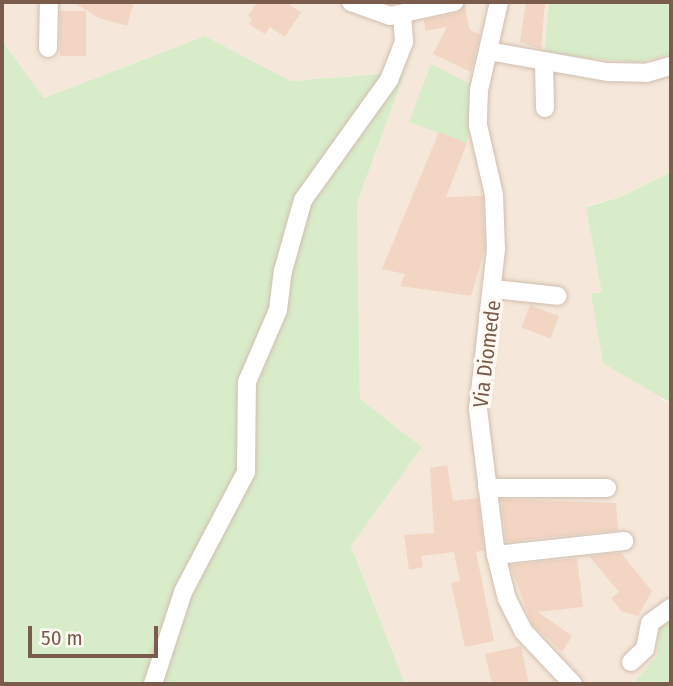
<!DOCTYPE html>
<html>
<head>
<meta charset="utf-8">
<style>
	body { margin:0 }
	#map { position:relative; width:673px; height:686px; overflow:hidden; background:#fdf6ec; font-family:"Fira Sans Condensed",sans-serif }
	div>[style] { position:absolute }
	.residential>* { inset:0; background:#f5e8da }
	.green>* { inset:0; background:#d8ecc9 }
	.building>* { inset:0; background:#f3d5c3; transform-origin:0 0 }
	.roads { filter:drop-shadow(0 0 2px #d1beb0) drop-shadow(0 0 2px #d1beb0) }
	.minor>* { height:18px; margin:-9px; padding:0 9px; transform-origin:9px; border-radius:9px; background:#fff }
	span { translate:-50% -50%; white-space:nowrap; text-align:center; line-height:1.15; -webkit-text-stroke:7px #fffaf3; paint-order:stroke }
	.street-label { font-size:21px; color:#7a5c4d }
	.frame { position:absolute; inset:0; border:4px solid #7a5c4d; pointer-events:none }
	.scale { position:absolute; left:28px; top:626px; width:130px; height:32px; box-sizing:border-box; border:4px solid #7a5c4d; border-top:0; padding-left:9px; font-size:21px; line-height:24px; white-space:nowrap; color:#7a5c4d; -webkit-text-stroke:5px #fffaf3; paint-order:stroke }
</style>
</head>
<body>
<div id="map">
	<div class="residential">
		<i style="clip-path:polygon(2px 2px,549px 2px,544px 52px,639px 63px,671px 54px,671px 172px,621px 197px,587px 206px,662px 400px,671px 403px,671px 684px,405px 684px,351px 546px,422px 447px,360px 399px,357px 203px,405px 72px,291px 81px,205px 36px,44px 98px,2px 41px)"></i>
	</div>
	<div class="green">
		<i style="clip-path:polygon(549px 2px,671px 2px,671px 54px,639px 63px,544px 53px)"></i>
		<i style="clip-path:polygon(205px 36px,291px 81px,405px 72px,357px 203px,360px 399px,422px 447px,351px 546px,405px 684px,2px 684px,2px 41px,44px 98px)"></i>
		<i style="clip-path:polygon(431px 64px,474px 86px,467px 143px,409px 122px)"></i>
		<i style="clip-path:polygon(671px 172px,671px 403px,603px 363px,591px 293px,602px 293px,586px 207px,621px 197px)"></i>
		<i style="clip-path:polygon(671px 619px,671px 684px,639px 684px,635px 681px,657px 656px,660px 621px)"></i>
	</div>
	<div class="building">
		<i style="clip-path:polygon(73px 2px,134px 2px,127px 26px,99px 18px)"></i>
		<i style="clip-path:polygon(257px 2px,285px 2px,301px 12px,285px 37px,270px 27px,265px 34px,249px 24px,252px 19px,248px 16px)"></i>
		<i style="clip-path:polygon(526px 2px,545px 2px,541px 49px,520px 42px)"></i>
		<i style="clip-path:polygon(465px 5px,469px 29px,480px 35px,471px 72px,433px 54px,447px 27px,425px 31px,424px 20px,457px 13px)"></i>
		<i style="left:60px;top:11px;width:26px;height:45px"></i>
		<i style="clip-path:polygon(439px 132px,467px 143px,446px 197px,483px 196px,485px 249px,471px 296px,400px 286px,405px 274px,382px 269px)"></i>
		<i style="left:530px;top:305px;width:31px;height:24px;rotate:21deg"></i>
		<i style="clip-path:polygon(447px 465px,453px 501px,478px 498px,484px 550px,476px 552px,494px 641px,465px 647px,451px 583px,460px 581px,454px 552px,421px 556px,423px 567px,409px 570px,404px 535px,434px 533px,430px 468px)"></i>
		<i style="clip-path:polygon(501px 499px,616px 503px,618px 530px,506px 542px)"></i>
		<i style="clip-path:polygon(621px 553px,652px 591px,638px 616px,621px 611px,611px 598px,619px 592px,589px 556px)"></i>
		<i style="clip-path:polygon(577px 558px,583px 607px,538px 612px,572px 636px,562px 652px,532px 624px,510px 565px)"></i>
		<i style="clip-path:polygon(521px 646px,529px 684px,492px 684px,485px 654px)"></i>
	</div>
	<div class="roads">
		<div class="minor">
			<i style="left:351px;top:2px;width:41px;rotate:19.7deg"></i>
			<i style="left:390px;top:16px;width:66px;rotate:-12.3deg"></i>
			<i style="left:499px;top:2px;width:90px;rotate:102.8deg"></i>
			<i style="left:479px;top:90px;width:35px;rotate:92deg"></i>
			<i style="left:478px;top:125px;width:72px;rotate:77.1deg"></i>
			<i style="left:494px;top:195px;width:54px;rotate:87.9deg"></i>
			<i style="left:496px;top:249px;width:161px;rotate:96.4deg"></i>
			<i style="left:478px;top:409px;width:147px;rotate:83deg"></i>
			<i style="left:496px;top:555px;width:45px;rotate:76deg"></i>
			<i style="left:507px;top:599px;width:36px;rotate:63deg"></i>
			<i style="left:523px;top:631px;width:73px;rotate:46.7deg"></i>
			<i style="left:48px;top:48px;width:46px;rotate:-88.8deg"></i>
			<i style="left:488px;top:51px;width:121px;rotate:10deg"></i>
			<i style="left:607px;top:72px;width:39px;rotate:1deg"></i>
			<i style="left:646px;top:73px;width:26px;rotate:-16deg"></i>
			<i style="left:544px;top:61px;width:47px;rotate:88.8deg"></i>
			<i style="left:494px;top:289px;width:64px;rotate:6.2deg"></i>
			<i style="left:487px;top:488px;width:120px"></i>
			<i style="left:496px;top:555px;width:129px;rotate:-6.2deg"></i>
			<i style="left:631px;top:662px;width:19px;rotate:-43deg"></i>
			<i style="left:645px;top:649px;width:26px;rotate:-79deg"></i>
			<i style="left:650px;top:623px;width:26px;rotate:-36deg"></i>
			<i style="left:153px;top:684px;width:97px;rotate:-71.9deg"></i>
			<i style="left:183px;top:592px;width:136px;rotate:-62.3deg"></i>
			<i style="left:246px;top:472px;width:90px;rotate:-89.4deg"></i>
			<i style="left:247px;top:382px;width:78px;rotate:-66.7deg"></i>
			<i style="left:278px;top:310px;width:39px;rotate:-83deg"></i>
			<i style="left:283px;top:271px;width:74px;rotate:-74.3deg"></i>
			<i style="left:303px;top:200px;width:148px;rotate:-54.4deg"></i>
			<i style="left:389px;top:80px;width:41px;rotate:-68.5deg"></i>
			<i style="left:404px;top:42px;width:27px;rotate:-94deg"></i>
		</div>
	</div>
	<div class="street-label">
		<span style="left:487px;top:354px;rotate:-83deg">Via Diomede</span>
	</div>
	<div class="frame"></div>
	<div class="scale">50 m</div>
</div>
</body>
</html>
